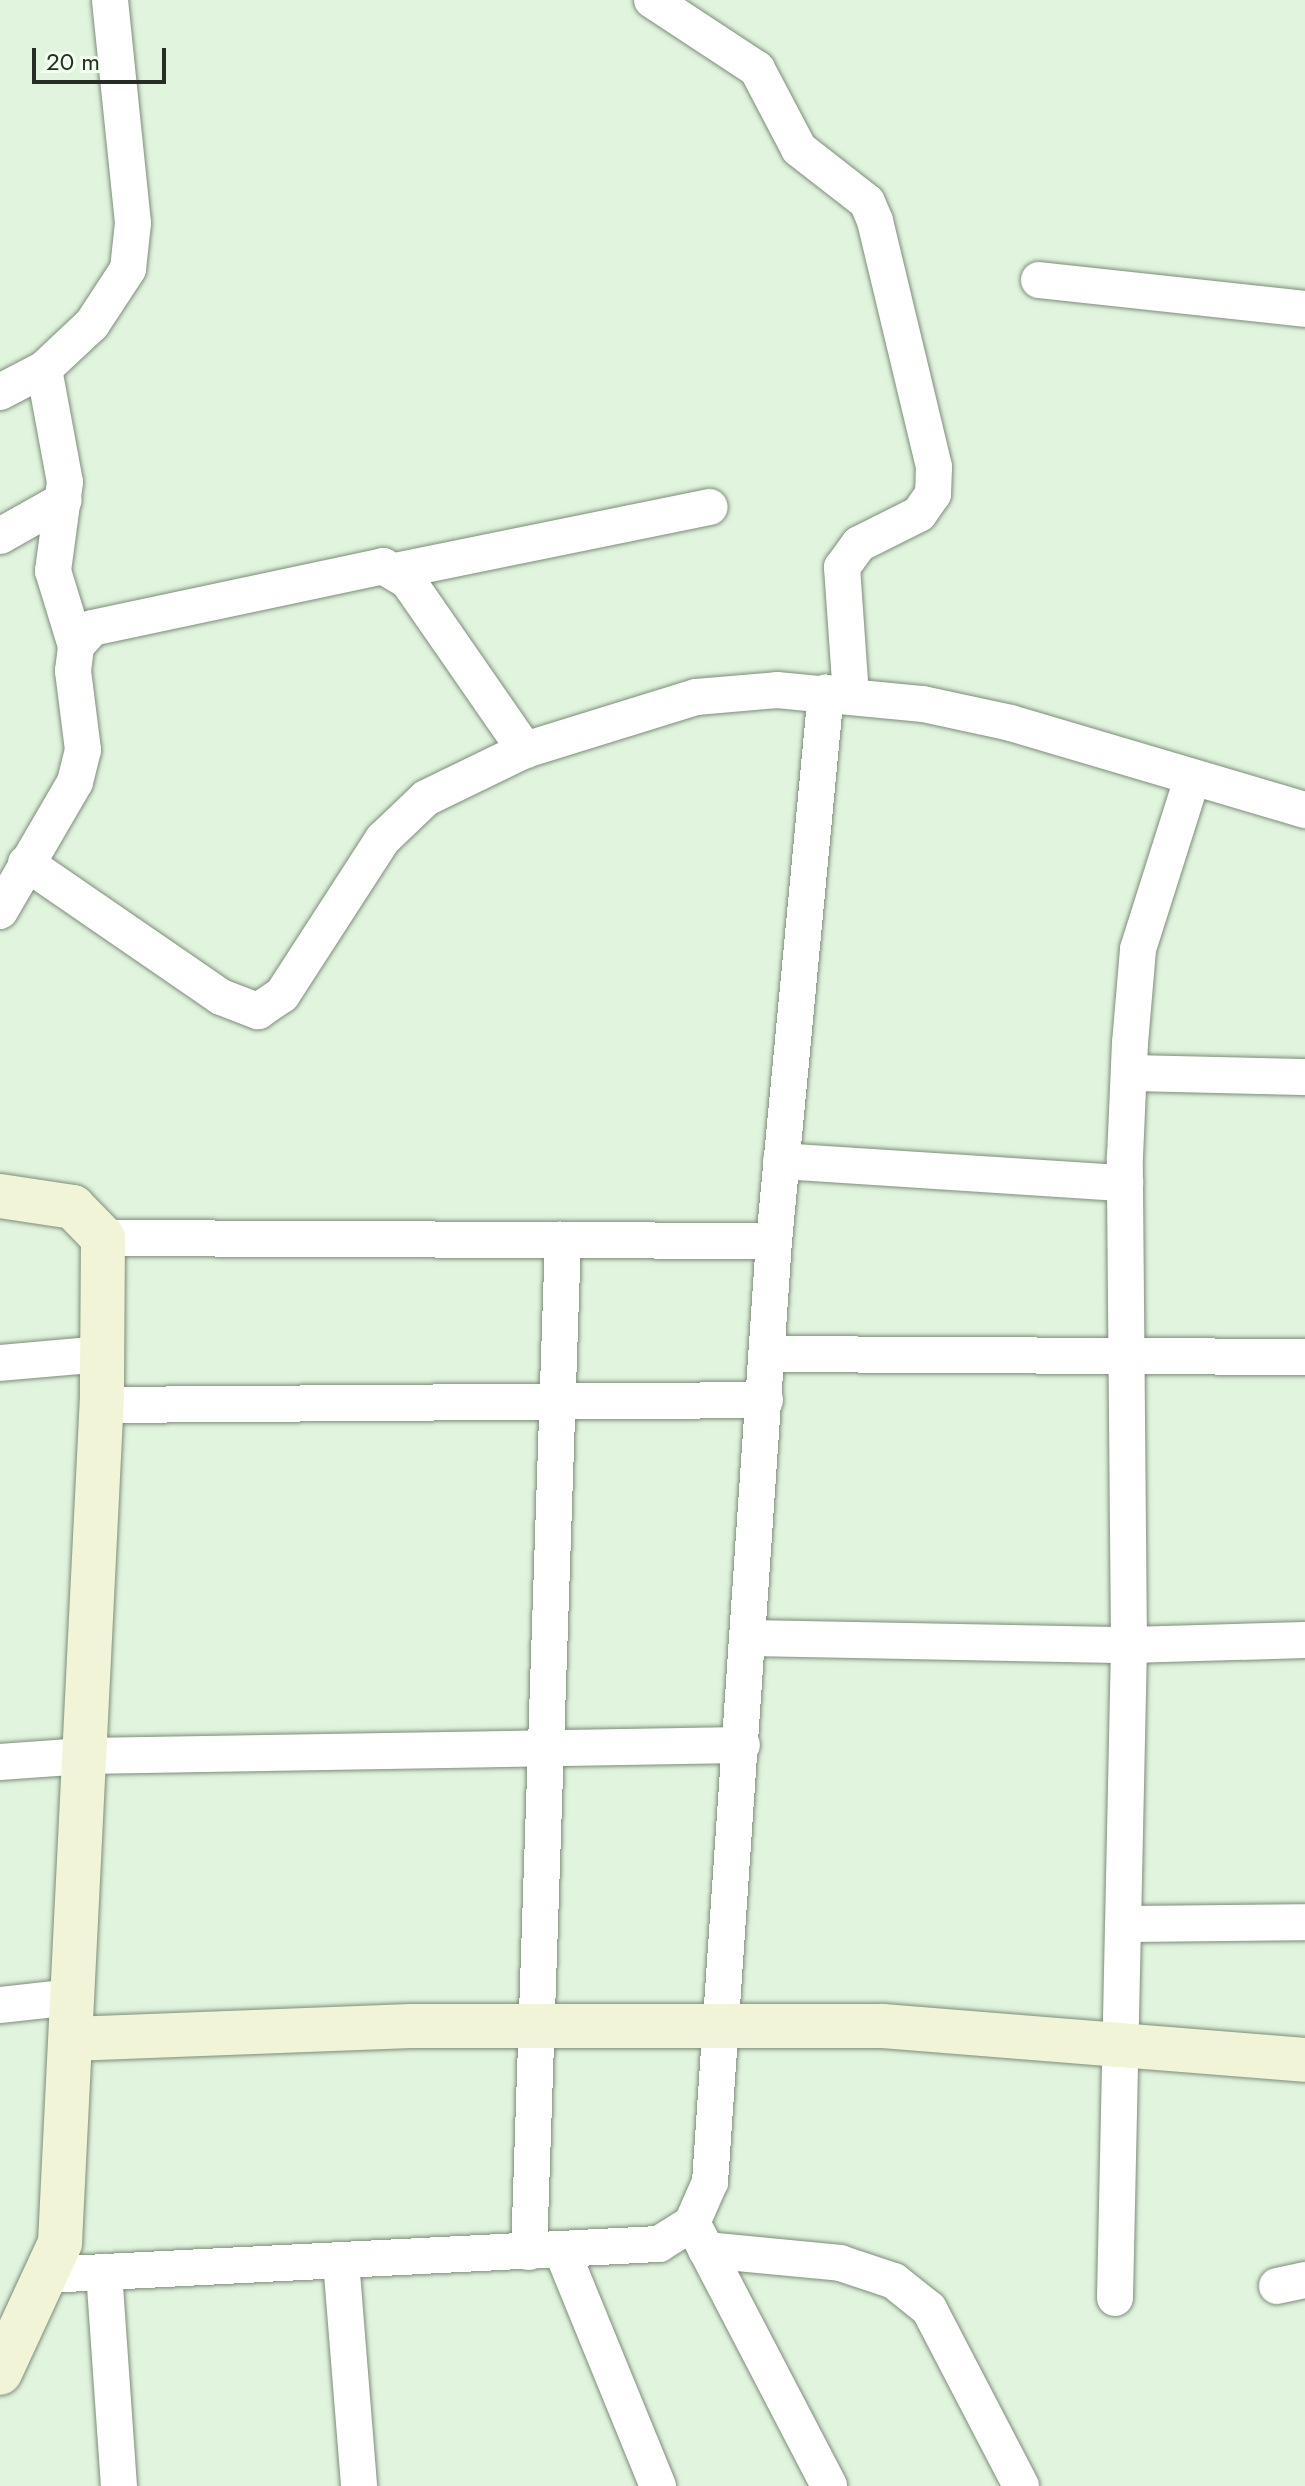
<!DOCTYPE html>
<html>
<head>
<meta charset="utf-8">
<style>
	body { margin:0 }
	#map { position:relative; width:1305px; height:2486px; overflow:hidden; background:#e1f4de; font-family:Jost,sans-serif }
	div>[style] { position:absolute }
	.roads { filter:drop-shadow(0 0 2px #7c8d79) drop-shadow(0 0 2px #7c8d79) }
	.street>* { height:36px; margin:-18px; padding:0 18px; transform-origin:18px; border-radius:18px; background:#fff }
	.secondary>* { height:44px; margin:-22px; padding:0 22px; transform-origin:22px; border-radius:22px; background:#f1f4d6 }
	span { translate:-50% -50%; white-space:nowrap; text-align:center; line-height:1.15; -webkit-text-stroke:8px #f3fff1; paint-order:stroke }
	.scale { position:absolute; left:32px; top:48px; width:134px; height:36px; box-sizing:border-box; border:4px solid #262d25; border-top:0; padding-left:10px; font-size:24px; line-height:28px; white-space:nowrap; color:#262d25; -webkit-text-stroke:6px #f3fff1; paint-order:stroke }
</style>
</head>
<body>
<div id="map">
	<div class="roads">
		<div class="street">
			<i style="left:652px;top:0;width:126px;rotate:33.3deg"></i>
			<i style="left:757px;top:69px;width:90px;rotate:62.3deg"></i>
			<i style="left:799px;top:149px;width:86px;rotate:37.9deg"></i>
			<i style="left:867px;top:202px;width:21px;rotate:67deg"></i>
			<i style="left:875px;top:221px;width:253px;rotate:76.5deg"></i>
			<i style="left:934px;top:467px;width:27px;rotate:92deg"></i>
			<i style="left:933px;top:494px;width:24px;rotate:125deg"></i>
			<i style="left:919px;top:514px;width:67px;rotate:153.4deg"></i>
			<i style="left:859px;top:544px;width:29px;rotate:126deg"></i>
			<i style="left:842px;top:567px;width:128px;rotate:86deg"></i>
			<i style="left:1039px;top:280px;width:268px;rotate:6.2deg"></i>
			<i style="left:44px;top:369px;width:115px;rotate:79.5deg"></i>
			<i style="left:65px;top:482px;width:90px;rotate:97.7deg"></i>
			<i style="left:53px;top:571px;width:78px;rotate:73deg"></i>
			<i style="left:0;top:392px;width:50px;rotate:-27.6deg"></i>
			<i style="left:44px;top:369px;width:66px;rotate:-43.2deg"></i>
			<i style="left:92px;top:324px;width:66px;rotate:-56.8deg"></i>
			<i style="left:128px;top:269px;width:46px;rotate:-83.8deg"></i>
			<i style="left:133px;top:223px;width:224px;rotate:-95.9deg"></i>
			<i style="left:0;top:536px;width:73px;rotate:-29.4deg"></i>
			<i style="left:395px;top:571px;width:321px;rotate:-11.5deg"></i>
			<i style="left:26px;top:863px;width:237px;rotate:34.5deg"></i>
			<i style="left:221px;top:997px;width:40px;rotate:21deg"></i>
			<i style="left:258px;top:1011px;width:29px;rotate:-34deg"></i>
			<i style="left:282px;top:995px;width:186px;rotate:-57.1deg"></i>
			<i style="left:383px;top:839px;width:59px;rotate:-43.6deg"></i>
			<i style="left:426px;top:798px;width:110px;rotate:-25.9deg"></i>
			<i style="left:525px;top:750px;width:179px;rotate:-17.2deg"></i>
			<i style="left:696px;top:697px;width:81px;rotate:-4.9deg"></i>
			<i style="left:777px;top:690px;width:147px;rotate:5.5deg"></i>
			<i style="left:923px;top:704px;width:90px;rotate:12.2deg"></i>
			<i style="left:1011px;top:723px;width:307px;rotate:16.5deg"></i>
			<i style="left:0;top:911px;width:149px;rotate:-59.8deg"></i>
			<i style="left:75px;top:782px;width:33px;rotate:-76deg"></i>
			<i style="left:83px;top:750px;width:80px;rotate:-97.2deg"></i>
			<i style="left:73px;top:671px;width:25px;rotate:-83deg"></i>
			<i style="left:76px;top:646px;width:24px;rotate:-48deg"></i>
			<i style="left:92px;top:628px;width:298px;rotate:-12deg"></i>
			<i style="left:383px;top:566px;width:29px;rotate:31deg"></i>
			<i style="left:408px;top:581px;width:206px;rotate:55.3deg"></i>
			<i style="left:1129px;top:1073px;width:176px;rotate:1.3deg"></i>
			<i style="left:781px;top:1161px;width:345px;rotate:3.7deg"></i>
			<i style="left:103px;top:1238px;width:671px;rotate:0.26deg"></i>
			<i style="left:767px;top:1354px;width:538px;rotate:0.32deg"></i>
			<i style="left:0;top:1363px;width:102px;rotate:-5deg"></i>
			<i style="left:101px;top:1405px;width:664px;rotate:-0.43deg"></i>
			<i style="left:750px;top:1638px;width:379px;rotate:1.1deg"></i>
			<i style="left:1129px;top:1645px;width:176px;rotate:-1.6deg"></i>
			<i style="left:0;top:1762px;width:84px;rotate:-4.1deg"></i>
			<i style="left:84px;top:1756px;width:658px;rotate:-0.96deg"></i>
			<i style="left:1125px;top:1924px;width:180px;rotate:-0.6deg"></i>
			<i style="left:0;top:2005px;width:73px;rotate:-6.3deg"></i>
			<i style="left:697px;top:2232px;width:286px;rotate:62.5deg"></i>
			<i style="left:706px;top:2250px;width:135px;rotate:5.5deg"></i>
			<i style="left:840px;top:2263px;width:57px;rotate:18.4deg"></i>
			<i style="left:894px;top:2281px;width:45px;rotate:38.7deg"></i>
			<i style="left:929px;top:2309px;width:199px;rotate:62.5deg"></i>
			<i style="left:562px;top:2251px;width:254px;rotate:67.8deg"></i>
			<i style="left:529px;top:2252px;width:1013px;rotate:-88.08deg"></i>
			<i style="left:341px;top:2261px;width:226px;rotate:85.4deg"></i>
			<i style="left:104px;top:2272px;width:215px;rotate:86deg"></i>
			<i style="left:46px;top:2275px;width:614px;rotate:-2.9deg"></i>
			<i style="left:659px;top:2244px;width:39px;rotate:-32deg"></i>
			<i style="left:692px;top:2223px;width:45px;rotate:-66.3deg"></i>
			<i style="left:710px;top:2182px;width:943px;rotate:-86.11deg"></i>
			<i style="left:774px;top:1241px;width:551px;rotate:-84.59deg"></i>
			<i style="left:1277px;top:2286px;width:29px;rotate:-12deg"></i>
			<i style="left:1115px;top:2298px;width:653px;rotate:-88.77deg"></i>
			<i style="left:1129px;top:1645px;width:488px;rotate:-90.5deg"></i>
			<i style="left:1125px;top:1157px;width:114px;rotate:-87.5deg"></i>
			<i style="left:1130px;top:1043px;width:94px;rotate:-85.1deg"></i>
			<i style="left:1138px;top:949px;width:178px;rotate:-72.4deg"></i>
		</div>
		<div class="secondary">
			<i style="left:0;top:1196px;width:74px;rotate:8.6deg"></i>
			<i style="left:73px;top:1207px;width:43px;rotate:45.9deg"></i>
			<i style="left:103px;top:1238px;width:158px;rotate:90.4deg"></i>
			<i style="left:102px;top:1396px;width:848px;rotate:92.84deg"></i>
			<i style="left:60px;top:2243px;width:143px;rotate:114.8deg"></i>
			<i style="left:71px;top:2039px;width:340px;rotate:-2.2deg"></i>
			<i style="left:411px;top:2026px;width:472px"></i>
			<i style="left:883px;top:2026px;width:423px;rotate:4.6deg"></i>
		</div>
	</div>
	<div class="scale">20 m</div>
</div>
</body>
</html>
